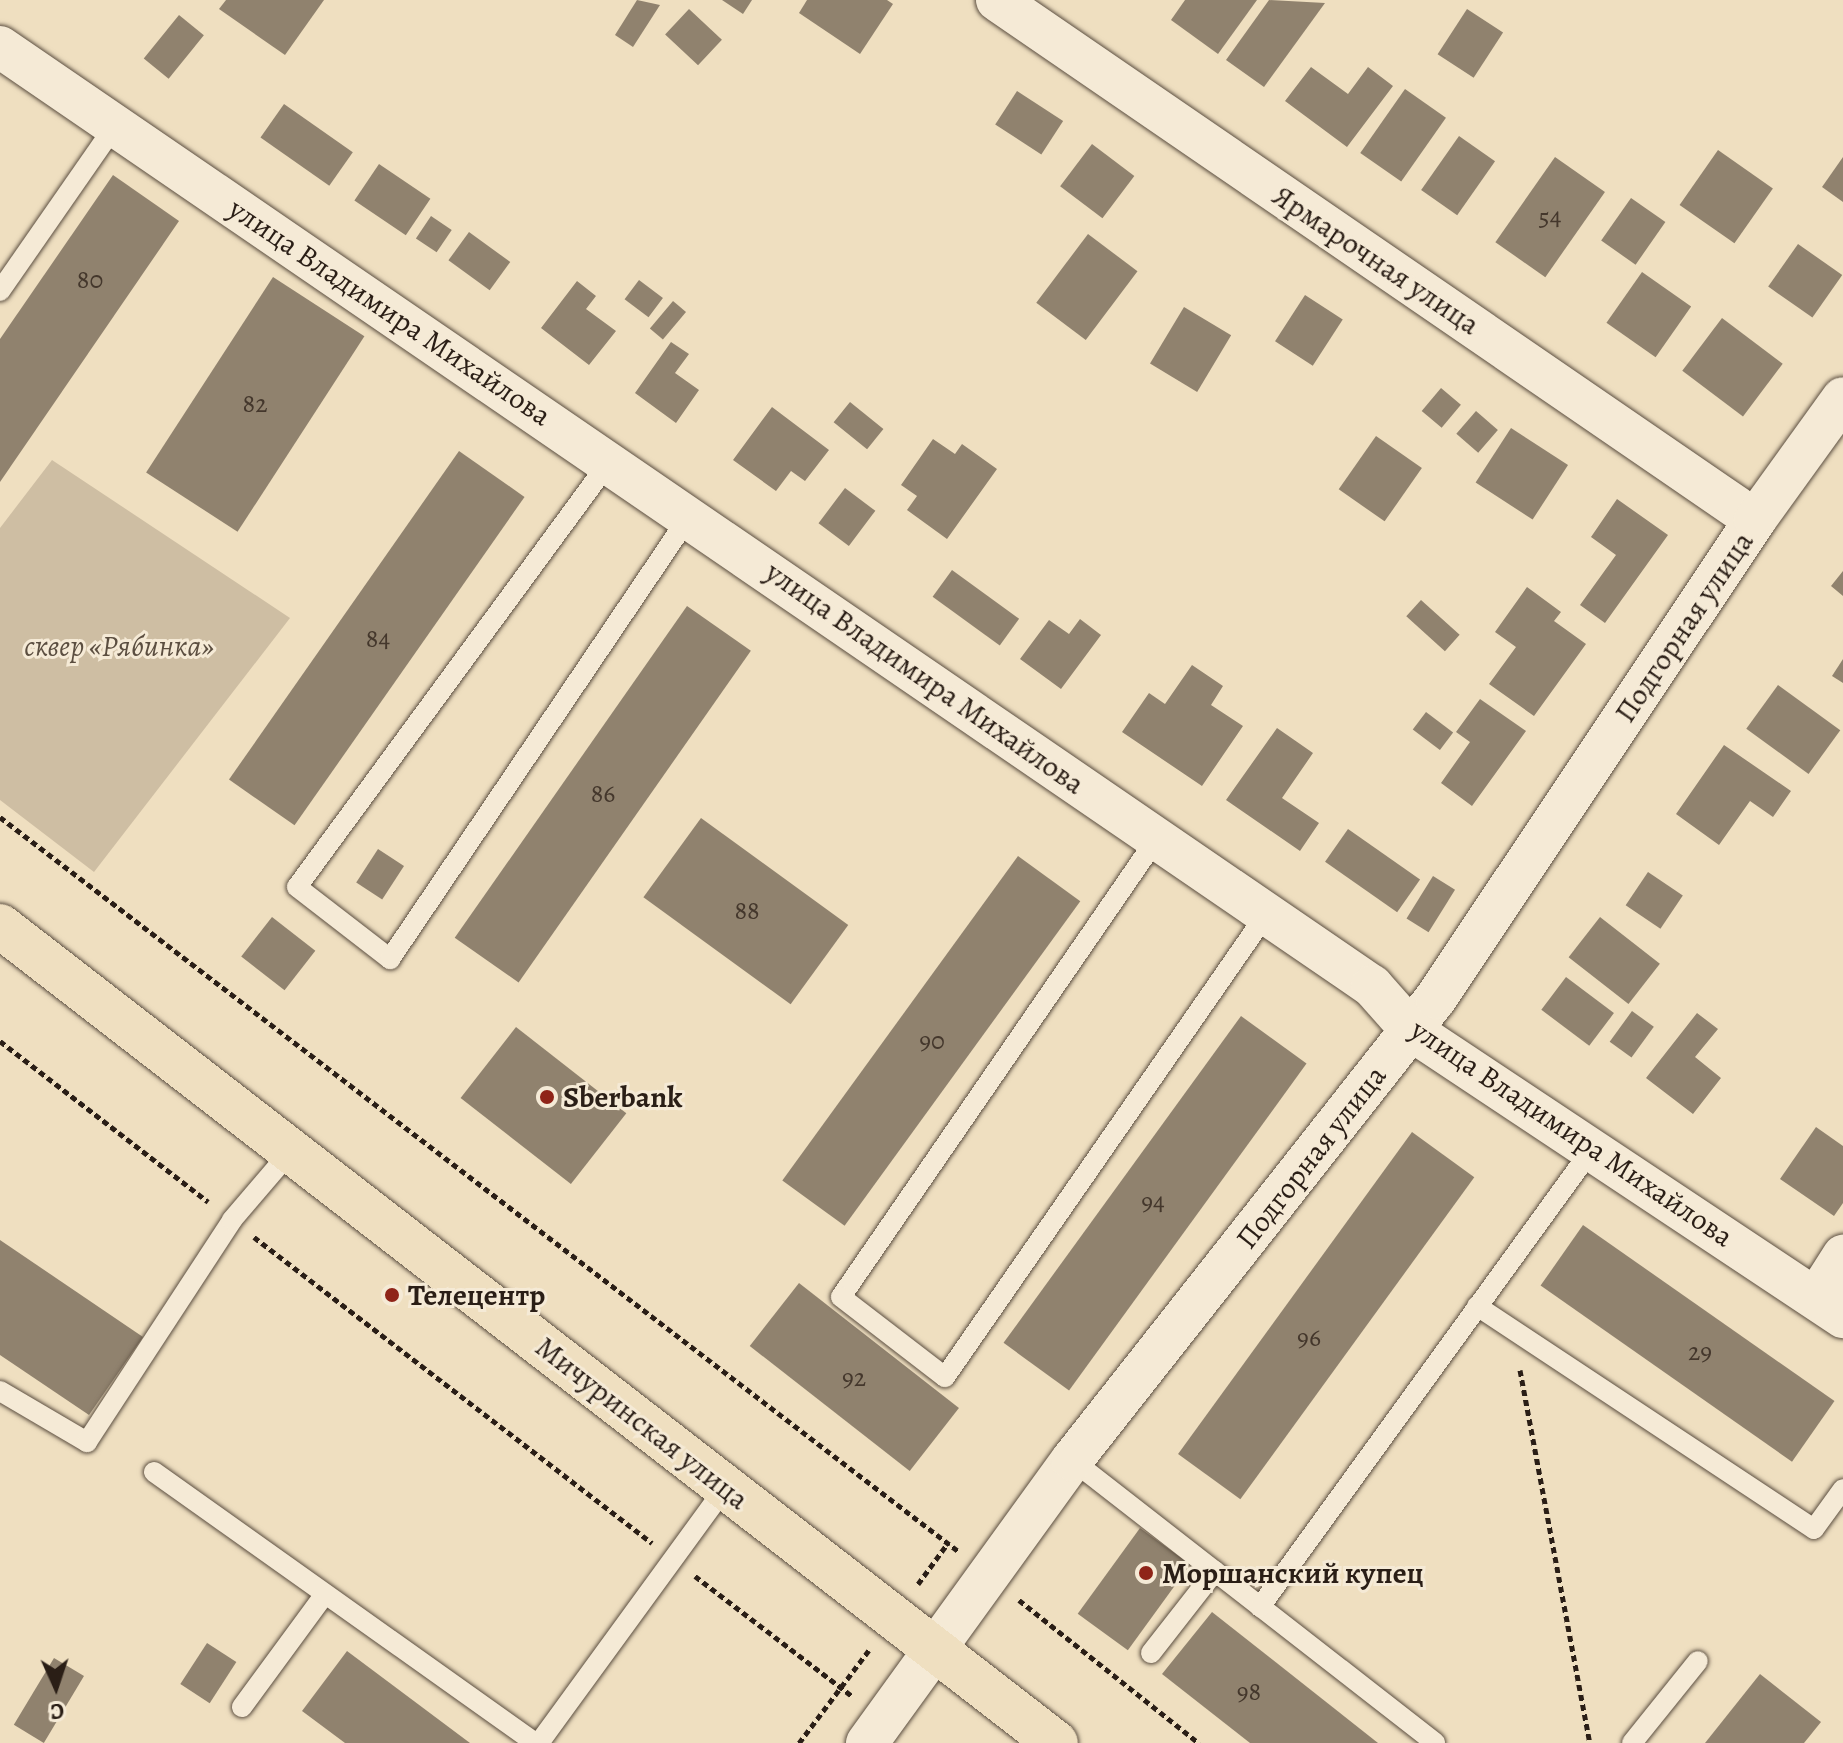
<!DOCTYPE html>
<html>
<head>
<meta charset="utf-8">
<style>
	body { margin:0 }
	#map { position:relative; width:1843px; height:1743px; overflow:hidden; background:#efdfc0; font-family:Alegreya,serif }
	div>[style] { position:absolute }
	.green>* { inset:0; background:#cebea3 }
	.building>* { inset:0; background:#90826e; transform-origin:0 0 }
	.path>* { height:5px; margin-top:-2.5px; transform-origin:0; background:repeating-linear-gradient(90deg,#2a1e16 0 6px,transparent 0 10px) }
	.roads { filter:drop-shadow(0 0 2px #5b4e40) drop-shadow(0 0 2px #5b4e40) }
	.lane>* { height:20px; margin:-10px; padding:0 10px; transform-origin:10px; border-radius:10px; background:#f5ead6 }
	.street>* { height:42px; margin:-21px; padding:0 21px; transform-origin:21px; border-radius:21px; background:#f5ead6 }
	.primary>* { height:44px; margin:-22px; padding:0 22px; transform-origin:22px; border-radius:22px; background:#efdfc0 }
	.dots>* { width:22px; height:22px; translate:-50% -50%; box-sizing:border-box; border:4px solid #f5ead6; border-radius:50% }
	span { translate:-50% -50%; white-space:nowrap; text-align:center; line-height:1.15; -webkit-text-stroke:6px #f5ead6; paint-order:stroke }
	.number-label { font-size:26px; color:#44372c }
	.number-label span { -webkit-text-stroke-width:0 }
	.street-label { font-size:30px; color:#2a1e16 }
	.park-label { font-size:30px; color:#5b4e40; font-style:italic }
	.poi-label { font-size:30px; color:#2a1e16; font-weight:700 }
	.left { translate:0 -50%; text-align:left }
	.north { position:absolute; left:16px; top:1647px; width:80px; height:80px; -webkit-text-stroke:6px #f5ead6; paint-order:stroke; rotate:177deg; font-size:22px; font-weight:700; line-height:32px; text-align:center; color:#2a1e16 }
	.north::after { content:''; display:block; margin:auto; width:28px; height:36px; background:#2a1e16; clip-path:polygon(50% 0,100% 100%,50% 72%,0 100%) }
</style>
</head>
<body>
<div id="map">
	<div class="green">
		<i style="clip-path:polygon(52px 460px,290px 618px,94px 872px,0 800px,0 528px)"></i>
	</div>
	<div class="building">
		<i style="clip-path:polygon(226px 0,324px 0,285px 55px,219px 9px)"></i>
		<i style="clip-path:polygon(637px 0,660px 5px,633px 47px,615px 35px)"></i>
		<i style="clip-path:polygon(722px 0,752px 0,743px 14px)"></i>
		<i style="clip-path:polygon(807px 0,887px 0,893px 4px,860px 54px,799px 13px)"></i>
		<i style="clip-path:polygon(1185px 0,1257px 0,1218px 54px,1171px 20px)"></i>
		<i style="clip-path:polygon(1269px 0,1325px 3px,1264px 87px,1226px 60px)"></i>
		<i style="left:689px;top:9px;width:45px;height:35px;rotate:43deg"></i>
		<i style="left:1467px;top:9px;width:43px;height:54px;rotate:33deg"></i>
		<i style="left:179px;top:15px;width:32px;height:56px;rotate:39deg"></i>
		<i style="clip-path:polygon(1311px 67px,1348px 94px,1368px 67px,1393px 86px,1347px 147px,1285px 101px)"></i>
		<i style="left:1405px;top:89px;width:50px;height:78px;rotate:35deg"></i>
		<i style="left:1017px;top:91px;width:55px;height:40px;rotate:33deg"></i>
		<i style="left:284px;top:104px;width:84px;height:41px;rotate:35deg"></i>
		<i style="left:1459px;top:136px;width:44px;height:66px;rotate:35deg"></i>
		<i style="left:1092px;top:144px;width:53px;height:53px;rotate:37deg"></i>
		<i style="left:1718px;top:150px;width:67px;height:67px;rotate:35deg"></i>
		<i style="left:1555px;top:157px;width:61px;height:104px;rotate:35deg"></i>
		<i style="clip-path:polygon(1843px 157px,1843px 202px,1822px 187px)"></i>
		<i style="left:379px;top:164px;width:62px;height:44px;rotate:34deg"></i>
		<i style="clip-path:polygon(113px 175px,179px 221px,0 482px,0 339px)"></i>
		<i style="left:1631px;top:198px;width:42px;height:52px;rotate:35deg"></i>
		<i style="left:431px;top:216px;width:25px;height:27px;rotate:34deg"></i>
		<i style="left:469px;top:232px;width:51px;height:35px;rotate:36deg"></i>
		<i style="left:1088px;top:234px;width:62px;height:86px;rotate:37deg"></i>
		<i style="left:1798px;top:244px;width:54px;height:52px;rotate:35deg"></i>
		<i style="left:1642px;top:272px;width:60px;height:62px;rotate:35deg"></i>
		<i style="left:273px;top:277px;width:109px;height:233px;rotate:33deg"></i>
		<i style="left:639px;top:280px;width:30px;height:24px;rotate:37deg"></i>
		<i style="clip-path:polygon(577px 281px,596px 296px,586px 309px,616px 331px,589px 365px,541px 328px)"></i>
		<i style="left:1305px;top:295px;width:45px;height:55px;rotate:33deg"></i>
		<i style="left:673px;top:301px;width:17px;height:36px;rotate:40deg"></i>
		<i style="left:1184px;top:307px;width:55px;height:66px;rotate:31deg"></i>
		<i style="left:1722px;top:318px;width:76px;height:66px;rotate:37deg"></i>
		<i style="clip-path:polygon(671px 342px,689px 354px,675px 373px,699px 390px,676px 423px,635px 393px)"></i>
		<i style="left:1441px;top:388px;width:26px;height:30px;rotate:40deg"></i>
		<i style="left:850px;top:402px;width:43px;height:26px;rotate:39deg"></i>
		<i style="clip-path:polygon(772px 407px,829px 450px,805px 481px,791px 471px,776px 491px,733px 460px)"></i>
		<i style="left:1476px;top:411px;width:29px;height:30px;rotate:41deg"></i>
		<i style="left:1511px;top:428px;width:68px;height:65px;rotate:33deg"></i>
		<i style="left:1376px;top:436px;width:56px;height:65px;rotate:35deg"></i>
		<i style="clip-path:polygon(933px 439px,955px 454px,962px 444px,997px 469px,947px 539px,907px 510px,917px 496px,901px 485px)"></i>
		<i style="left:459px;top:451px;width:80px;height:401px;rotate:35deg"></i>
		<i style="left:845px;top:488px;width:38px;height:44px;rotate:37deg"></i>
		<i style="clip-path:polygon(1617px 499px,1668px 535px,1605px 623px,1580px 605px,1616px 555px,1591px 537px)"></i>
		<i style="left:952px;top:570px;width:83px;height:33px;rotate:36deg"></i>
		<i style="clip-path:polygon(1843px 571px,1843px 596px,1831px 586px)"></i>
		<i style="clip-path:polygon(1527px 587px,1561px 612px,1554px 621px,1586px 644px,1534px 716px,1489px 684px,1516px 647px,1495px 632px)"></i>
		<i style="left:1421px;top:600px;width:52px;height:22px;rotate:42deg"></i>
		<i style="left:687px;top:606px;width:78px;height:405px;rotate:35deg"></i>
		<i style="clip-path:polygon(1080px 619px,1101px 635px,1061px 689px,1020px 659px,1049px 620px,1069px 634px)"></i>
		<i style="clip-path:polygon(1843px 659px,1843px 683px,1832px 676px)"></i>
		<i style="clip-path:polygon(1192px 665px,1223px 686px,1211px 705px,1243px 726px,1202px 786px,1122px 732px,1149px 693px,1165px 704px)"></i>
		<i style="left:1778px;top:685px;width:77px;height:54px;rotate:36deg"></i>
		<i style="clip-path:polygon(1480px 699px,1526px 731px,1472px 806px,1441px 783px,1470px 742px,1456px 732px)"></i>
		<i style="left:1426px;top:712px;width:34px;height:22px;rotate:37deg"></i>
		<i style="clip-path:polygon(1277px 728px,1313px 753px,1282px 798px,1319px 823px,1300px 851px,1226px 800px)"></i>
		<i style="clip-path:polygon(1724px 745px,1791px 791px,1773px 817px,1750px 801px,1719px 845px,1676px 814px)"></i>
		<i style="left:701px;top:818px;width:182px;height:98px;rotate:36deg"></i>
		<i style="left:1348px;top:829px;width:88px;height:40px;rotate:35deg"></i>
		<i style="left:378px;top:849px;width:31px;height:40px;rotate:33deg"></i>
		<i style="left:1018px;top:856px;width:77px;height:401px;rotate:36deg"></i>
		<i style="left:1648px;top:872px;width:42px;height:40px;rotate:34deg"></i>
		<i style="left:1433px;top:876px;width:26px;height:50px;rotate:32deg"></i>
		<i style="left:272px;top:917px;width:55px;height:50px;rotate:38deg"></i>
		<i style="left:1600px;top:917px;width:76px;height:51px;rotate:38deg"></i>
		<i style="left:1566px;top:977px;width:60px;height:41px;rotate:37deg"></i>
		<i style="left:1632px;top:1011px;width:27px;height:38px;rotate:36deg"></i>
		<i style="clip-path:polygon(1697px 1013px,1718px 1029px,1695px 1057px,1721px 1078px,1693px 1114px,1646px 1078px)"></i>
		<i style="left:1241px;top:1016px;width:81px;height:404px;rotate:36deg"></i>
		<i style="left:516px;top:1027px;width:140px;height:90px;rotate:38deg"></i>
		<i style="clip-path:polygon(1816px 1127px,1843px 1146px,1843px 1203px,1834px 1216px,1780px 1179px)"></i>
		<i style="left:1412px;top:1132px;width:77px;height:398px;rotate:36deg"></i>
		<i style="left:1583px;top:1225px;width:307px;height:74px;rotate:35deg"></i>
		<i style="clip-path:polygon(0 1240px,143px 1337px,89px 1415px,0 1355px)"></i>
		<i style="left:799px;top:1283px;width:203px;height:80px;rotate:38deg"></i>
		<i style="left:1140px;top:1528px;width:62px;height:106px;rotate:36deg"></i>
		<i style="clip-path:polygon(1212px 1612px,1273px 1660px,1378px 1743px,1250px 1743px,1162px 1674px)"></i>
		<i style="left:207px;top:1643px;width:35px;height:49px;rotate:33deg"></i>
		<i style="clip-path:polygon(347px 1651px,470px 1743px,345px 1743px,302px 1711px)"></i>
		<i style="left:54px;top:1658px;width:35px;height:78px;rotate:31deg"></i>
		<i style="clip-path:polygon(1760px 1674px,1821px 1722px,1804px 1743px,1705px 1743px)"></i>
	</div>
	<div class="path">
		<i style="left:0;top:817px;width:1207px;rotate:37.46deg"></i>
		<i style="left:0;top:1041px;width:263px;rotate:37.7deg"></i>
		<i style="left:254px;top:1237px;width:502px;rotate:37.55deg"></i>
		<i style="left:1520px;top:1370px;width:380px;rotate:79.4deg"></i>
		<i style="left:695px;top:1576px;width:198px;rotate:37.4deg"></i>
		<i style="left:918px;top:1584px;width:51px;rotate:-53.8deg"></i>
		<i style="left:1019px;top:1600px;width:230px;rotate:38.5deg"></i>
		<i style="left:799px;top:1743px;width:116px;rotate:-53deg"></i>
	</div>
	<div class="roads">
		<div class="lane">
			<i style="left:0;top:291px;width:203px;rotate:-55.2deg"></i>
			<i style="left:609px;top:462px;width:527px;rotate:126.28deg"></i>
			<i style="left:297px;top:887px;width:118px;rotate:37.7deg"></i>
			<i style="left:390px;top:959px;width:536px;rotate:-55.95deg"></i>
			<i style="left:1157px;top:838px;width:557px;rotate:124.55deg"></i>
			<i style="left:841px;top:1297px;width:131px;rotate:37.6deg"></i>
			<i style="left:945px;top:1377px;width:565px;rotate:-55.24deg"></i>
			<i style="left:1477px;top:1306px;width:404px;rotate:33.5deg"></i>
			<i style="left:1814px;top:1529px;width:49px;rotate:-54.1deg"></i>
			<i style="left:0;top:1391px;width:101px;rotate:30.4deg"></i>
			<i style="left:87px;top:1442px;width:265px;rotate:-56.8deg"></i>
			<i style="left:232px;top:1220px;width:91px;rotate:-49.5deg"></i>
			<i style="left:1072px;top:1460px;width:460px;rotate:37.9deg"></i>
			<i style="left:154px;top:1472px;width:468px;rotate:35.4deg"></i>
			<i style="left:1260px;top:1607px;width:566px;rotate:-54.06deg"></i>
			<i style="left:1151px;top:1653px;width:104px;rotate:-52deg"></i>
			<i style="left:242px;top:1707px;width:140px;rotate:-53.7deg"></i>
			<i style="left:539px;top:1743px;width:316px;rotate:-53.9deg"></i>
			<i style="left:1632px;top:1743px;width:105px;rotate:-51.2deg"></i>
		</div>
		<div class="street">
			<i style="left:997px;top:0;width:919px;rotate:34.45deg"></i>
			<i style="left:0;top:47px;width:1663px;rotate:34.39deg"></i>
			<i style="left:1372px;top:986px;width:59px;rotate:48.4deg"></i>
			<i style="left:1411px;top:1030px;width:519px;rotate:33.6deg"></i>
			<i style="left:1817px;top:1297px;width:49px;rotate:-57.6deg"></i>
			<i style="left:867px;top:1743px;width:349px;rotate:-54.1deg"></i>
			<i style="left:1072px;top:1460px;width:588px;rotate:-51.77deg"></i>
			<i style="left:1436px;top:998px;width:575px;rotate:-56.28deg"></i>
			<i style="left:1755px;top:520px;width:150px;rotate:-54.2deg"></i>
		</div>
		<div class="primary">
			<i style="left:0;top:926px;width:1335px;rotate:37.73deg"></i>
		</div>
	</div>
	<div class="dots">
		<i style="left:547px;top:1097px;background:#8f2418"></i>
		<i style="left:392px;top:1295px;background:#8f2418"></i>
		<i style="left:1146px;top:1573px;background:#8f2418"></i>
	</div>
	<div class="number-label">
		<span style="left:1550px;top:217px">54</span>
		<span style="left:90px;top:280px">80</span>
		<span style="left:255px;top:404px">82</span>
		<span style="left:378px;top:639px">84</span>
		<span style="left:603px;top:794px">86</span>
		<span style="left:747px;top:911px">88</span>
		<span style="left:932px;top:1041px">90</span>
		<span style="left:1153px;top:1202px">94</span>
		<span style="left:1309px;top:1338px">96</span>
		<span style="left:1700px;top:1352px">29</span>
		<span style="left:854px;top:1378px">92</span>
		<span style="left:1249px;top:1692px">98</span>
	</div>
	<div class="street-label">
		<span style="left:1376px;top:260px;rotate:34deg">Ярмарочная улица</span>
		<span style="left:390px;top:312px;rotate:34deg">улица Владимира Михайлова</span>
		<span style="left:1684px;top:627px;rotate:-56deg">Подгорная улица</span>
		<span style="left:925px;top:678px;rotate:35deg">улица Владимира Михайлова</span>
		<span style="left:1572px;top:1133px;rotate:34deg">улица Владимира Михайлова</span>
		<span style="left:1311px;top:1157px;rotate:-52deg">Подгорная улица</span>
		<span style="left:642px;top:1423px;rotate:38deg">Мичуринская улица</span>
	</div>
	<div class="park-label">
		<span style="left:119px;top:646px">сквер «Рябинка»</span>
	</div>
	<div class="poi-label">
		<span class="left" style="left:563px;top:1097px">Sberbank</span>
		<span class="left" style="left:408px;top:1295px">Телецентр</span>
		<span class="left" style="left:1162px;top:1573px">Моршанский купец</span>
	</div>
	<div class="north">С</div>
</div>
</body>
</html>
